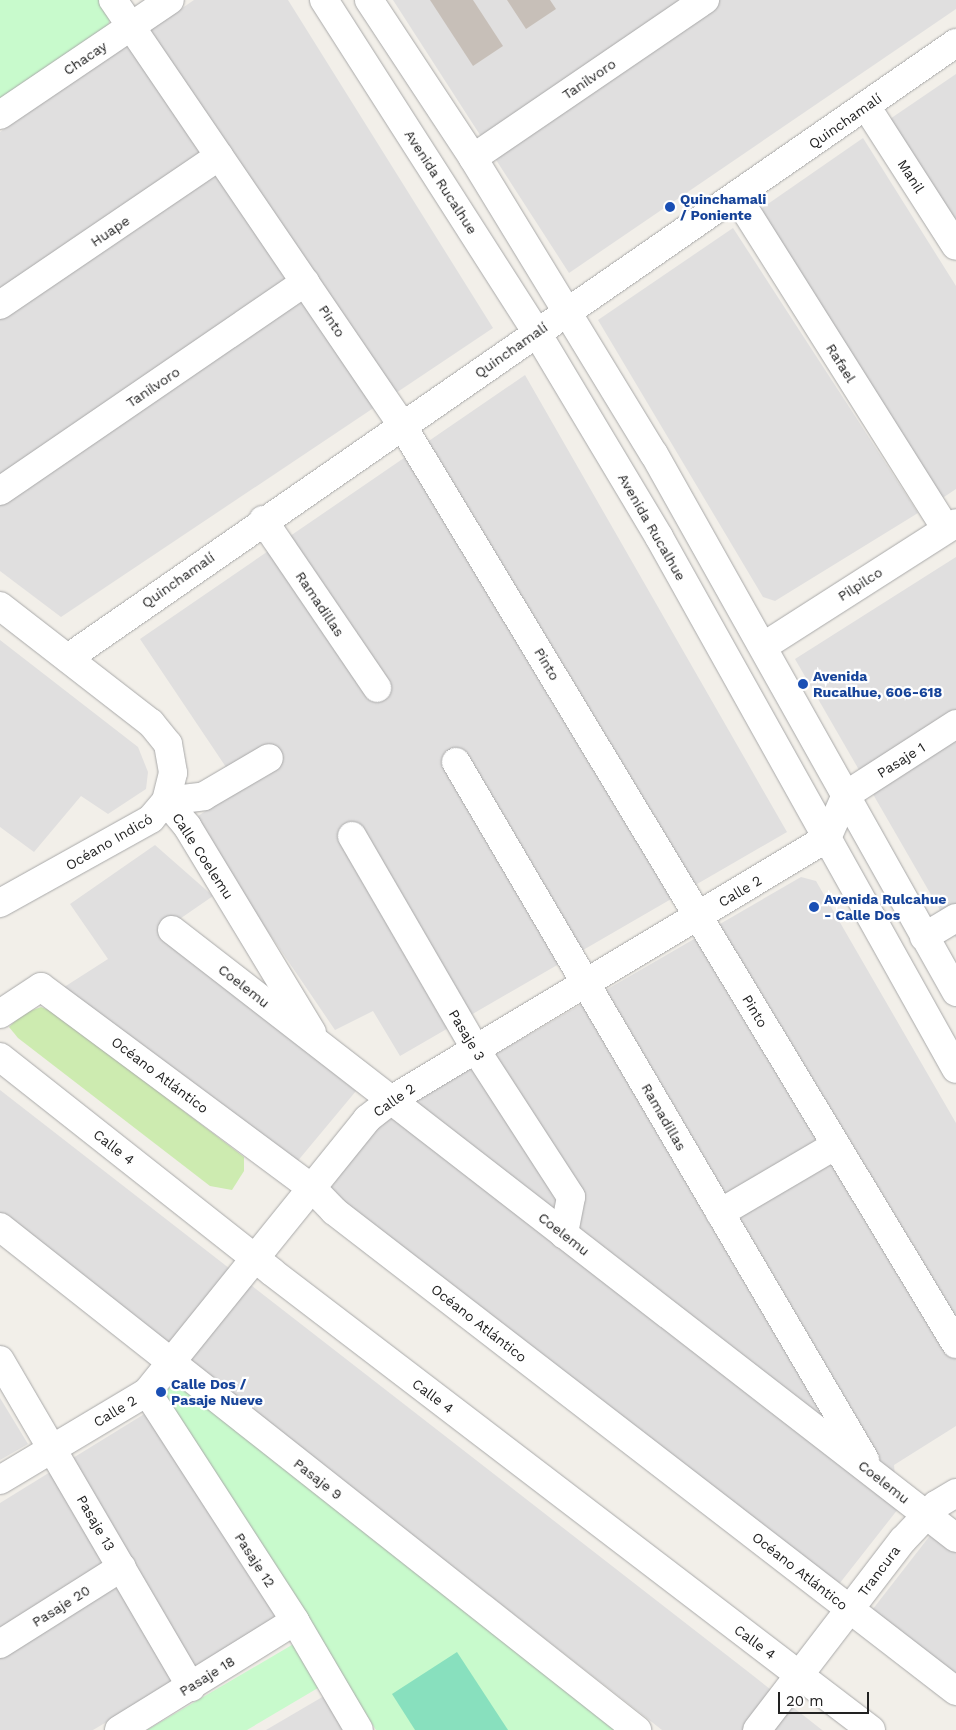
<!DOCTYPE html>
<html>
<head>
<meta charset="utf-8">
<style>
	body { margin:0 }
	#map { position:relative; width:956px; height:1730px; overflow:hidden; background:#f2efe9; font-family:"Work Sans",sans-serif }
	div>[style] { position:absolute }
	.residential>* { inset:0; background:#e0dfdf }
	.grass>* { inset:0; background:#cdebb0 }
	.park>* { inset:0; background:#c8facc }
	.pitch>* { inset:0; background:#88e0be }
	.building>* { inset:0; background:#c7bfb8 }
	.roads { filter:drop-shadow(0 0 1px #a9a9a9) drop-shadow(0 0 1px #a9a9a9) }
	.minor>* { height:28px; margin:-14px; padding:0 14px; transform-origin:14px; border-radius:14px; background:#fff }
	.dots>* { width:14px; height:14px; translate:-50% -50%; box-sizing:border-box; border:2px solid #fff; border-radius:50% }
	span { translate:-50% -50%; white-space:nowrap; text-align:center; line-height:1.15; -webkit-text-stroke:4.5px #fff; paint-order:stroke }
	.street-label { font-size:14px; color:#222 }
	.transit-label { font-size:14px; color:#164399; font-weight:700 }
	.left { translate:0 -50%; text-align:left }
	.scale { position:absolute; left:778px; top:1692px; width:91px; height:22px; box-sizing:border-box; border:2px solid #222; border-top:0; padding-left:6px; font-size:15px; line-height:18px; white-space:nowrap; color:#222; -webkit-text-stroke:4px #fff; paint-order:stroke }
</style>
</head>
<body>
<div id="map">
	<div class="residential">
		<i style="clip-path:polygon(194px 0,288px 0,493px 328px,61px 617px,0 571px,0 132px)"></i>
		<i style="clip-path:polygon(393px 0,956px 0,956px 9px,569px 273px)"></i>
		<i style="clip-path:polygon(956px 74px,956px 225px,887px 121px)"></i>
		<i style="clip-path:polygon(863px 138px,956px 286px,956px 489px,941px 499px,759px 210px)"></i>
		<i style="clip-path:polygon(733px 228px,918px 513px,775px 601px,763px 597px,598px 320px)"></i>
		<i style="clip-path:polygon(525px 375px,787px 832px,400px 1056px,373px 1011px,335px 1030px,192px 820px,240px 788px,140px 639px)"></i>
		<i style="clip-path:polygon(956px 557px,956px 938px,795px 659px)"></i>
		<i style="clip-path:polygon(0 640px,138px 747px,148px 772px,146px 789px,108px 814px,81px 796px,34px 852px,0 827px)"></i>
		<i style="clip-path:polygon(155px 845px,213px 896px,158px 934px,356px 1091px,291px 1169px,58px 991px,108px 959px,70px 904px)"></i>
		<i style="clip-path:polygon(801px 877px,816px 881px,956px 1123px,956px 1426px,894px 1465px,898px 1509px,836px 1588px,325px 1196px,378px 1122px)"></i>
		<i style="clip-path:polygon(0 1090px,751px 1674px,822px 1730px,662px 1730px,0 1213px)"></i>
		<i style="clip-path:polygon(0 1398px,28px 1444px,0 1460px)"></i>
		<i style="clip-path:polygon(154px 1408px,276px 1608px,274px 1623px,93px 1730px,0 1730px,0 1503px)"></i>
		<i style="clip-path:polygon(932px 1533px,956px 1551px,956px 1681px,869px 1614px)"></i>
		<i style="clip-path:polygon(324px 1696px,344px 1730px,266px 1730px)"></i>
	</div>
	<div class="grass">
		<i style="clip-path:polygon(41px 1007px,54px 1012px,244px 1157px,244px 1171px,232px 1190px,210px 1186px,18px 1038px,9px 1027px,22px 1014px)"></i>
	</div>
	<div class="park">
		<i style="clip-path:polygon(0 0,102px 0,112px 13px,107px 28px,0 102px)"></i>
		<i style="clip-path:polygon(175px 1382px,621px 1730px,376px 1730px,160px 1398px)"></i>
		<i style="clip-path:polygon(297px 1642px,323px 1685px,247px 1730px,147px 1730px)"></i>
	</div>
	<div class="pitch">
		<i style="clip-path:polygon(457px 1652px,508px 1730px,415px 1730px,392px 1694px)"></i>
	</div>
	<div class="building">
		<i style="clip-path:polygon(430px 0,473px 0,503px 46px,473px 66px)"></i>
		<i style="clip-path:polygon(507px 0,550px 0,556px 9px,526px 29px)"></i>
	</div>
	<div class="roads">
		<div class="minor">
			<i style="left:113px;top:0;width:514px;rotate:55.78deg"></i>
			<i style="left:402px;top:425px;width:1073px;rotate:58.92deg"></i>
			<i style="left:324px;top:0;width:395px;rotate:57.4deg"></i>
			<i style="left:537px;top:333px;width:238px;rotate:59.1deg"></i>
			<i style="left:659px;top:537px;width:609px;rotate:60.83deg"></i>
			<i style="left:369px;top:0;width:189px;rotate:56.6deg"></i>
			<i style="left:473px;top:158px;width:347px;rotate:58.6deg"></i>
			<i style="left:654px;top:454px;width:617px;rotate:60.69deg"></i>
			<i style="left:866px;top:106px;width:166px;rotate:57.3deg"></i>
			<i style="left:0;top:115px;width:205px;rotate:-34.1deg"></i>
			<i style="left:473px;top:158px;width:281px;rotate:-34.3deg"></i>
			<i style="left:737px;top:197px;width:392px;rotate:57.8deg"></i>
			<i style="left:0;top:305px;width:265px;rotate:-34.2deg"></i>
			<i style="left:0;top:491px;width:370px;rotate:-34.4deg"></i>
			<i style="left:263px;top:520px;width:203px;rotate:55.8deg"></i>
			<i style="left:0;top:606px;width:191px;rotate:37.8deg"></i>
			<i style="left:151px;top:723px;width:27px;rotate:51deg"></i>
			<i style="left:168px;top:744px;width:29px;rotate:80deg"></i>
			<i style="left:173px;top:773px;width:29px;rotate:104deg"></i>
			<i style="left:166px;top:801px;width:23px;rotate:130deg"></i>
			<i style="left:151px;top:819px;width:173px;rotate:150.9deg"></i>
			<i style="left:764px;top:646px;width:228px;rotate:-32.6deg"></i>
			<i style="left:68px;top:658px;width:1080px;rotate:-34.71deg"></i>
			<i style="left:456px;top:762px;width:809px;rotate:59.63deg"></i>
			<i style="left:166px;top:801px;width:33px;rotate:50deg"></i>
			<i style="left:187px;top:826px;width:241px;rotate:58.8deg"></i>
			<i style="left:166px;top:801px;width:38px;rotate:-7deg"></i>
			<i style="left:204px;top:796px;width:75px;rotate:-30.3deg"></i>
			<i style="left:352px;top:836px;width:247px;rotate:59.9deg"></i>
			<i style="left:476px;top:1050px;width:175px;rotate:57.1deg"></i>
			<i style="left:571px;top:1197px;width:38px;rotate:101deg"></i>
			<i style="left:172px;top:930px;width:992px;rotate:37.79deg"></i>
			<i style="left:924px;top:937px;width:37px;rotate:-31deg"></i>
			<i style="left:0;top:1014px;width:49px;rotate:-33.4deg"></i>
			<i style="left:41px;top:987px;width:337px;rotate:36.6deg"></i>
			<i style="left:312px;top:1188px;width:32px;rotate:46deg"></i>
			<i style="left:334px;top:1211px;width:786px;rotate:37.66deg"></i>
			<i style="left:0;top:1057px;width:347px;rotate:38.3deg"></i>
			<i style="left:272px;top:1272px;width:754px;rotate:37.4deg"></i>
			<i style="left:720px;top:1213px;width:134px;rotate:-30.4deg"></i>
			<i style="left:0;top:1227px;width:812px;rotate:38.3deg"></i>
			<i style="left:0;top:1360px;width:379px;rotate:59.7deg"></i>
			<i style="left:147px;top:1392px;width:273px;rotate:57.1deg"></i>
			<i style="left:295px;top:1621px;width:126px;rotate:59.6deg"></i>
			<i style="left:0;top:1480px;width:171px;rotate:-30.9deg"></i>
			<i style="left:147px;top:1392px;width:351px;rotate:-51.1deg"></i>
			<i style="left:367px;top:1119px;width:31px;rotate:-38deg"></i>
			<i style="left:391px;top:1100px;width:509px;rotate:-31deg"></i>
			<i style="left:827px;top:838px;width:47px;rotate:-66.2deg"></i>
			<i style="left:846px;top:795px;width:131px;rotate:-32.8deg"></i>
			<i style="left:0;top:1644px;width:144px;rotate:-32.3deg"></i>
			<i style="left:119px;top:1730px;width:207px;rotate:-31.8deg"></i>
			<i style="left:757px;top:1730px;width:240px;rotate:-52.5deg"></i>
			<i style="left:903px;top:1540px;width:48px;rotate:-46.7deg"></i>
			<i style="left:936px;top:1505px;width:23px;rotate:-31deg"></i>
		</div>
	</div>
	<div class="dots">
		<i style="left:670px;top:207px;background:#1a4fb4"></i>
		<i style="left:803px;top:684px;background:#1a4fb4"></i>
		<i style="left:814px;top:907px;background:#1a4fb4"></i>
		<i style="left:161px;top:1392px;background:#1a4fb4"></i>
	</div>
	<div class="street-label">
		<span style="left:85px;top:58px;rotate:-34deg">Chacay</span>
		<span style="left:589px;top:79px;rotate:-34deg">Tanilvoro</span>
		<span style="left:845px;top:121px;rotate:-35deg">Quinchamalí</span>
		<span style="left:911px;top:176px;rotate:57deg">Manil</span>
		<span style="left:441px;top:182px;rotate:57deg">Avenida Rucalhue</span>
		<span style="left:110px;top:231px;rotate:-34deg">Huape</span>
		<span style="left:332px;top:321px;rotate:56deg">Pinto</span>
		<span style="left:511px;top:350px;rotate:-35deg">Quinchamalí</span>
		<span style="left:841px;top:363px;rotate:58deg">Rafael</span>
		<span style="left:153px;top:387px;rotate:-34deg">Tanilvoro</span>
		<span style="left:652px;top:527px;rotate:60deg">Avenida Rucalhue</span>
		<span style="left:178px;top:580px;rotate:-35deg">Quinchamalí</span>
		<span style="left:860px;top:584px;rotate:-33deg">Pilpilco</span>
		<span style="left:320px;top:604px;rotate:56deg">Ramadillas</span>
		<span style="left:547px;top:664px;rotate:59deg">Pinto</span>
		<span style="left:901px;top:760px;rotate:-32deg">Pasaje 1</span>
		<span style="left:109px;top:842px;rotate:-30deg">Océano Indicó</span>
		<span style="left:203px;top:856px;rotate:57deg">Calle Coelemu</span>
		<span style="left:740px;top:891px;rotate:-31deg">Calle 2</span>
		<span style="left:244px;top:986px;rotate:38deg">Coelemu</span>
		<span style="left:755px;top:1011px;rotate:59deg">Pinto</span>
		<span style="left:467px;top:1035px;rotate:59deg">Pasaje 3</span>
		<span style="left:160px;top:1075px;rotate:37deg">Océano Atlántico</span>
		<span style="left:394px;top:1100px;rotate:-35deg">Calle 2</span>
		<span style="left:664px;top:1117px;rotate:60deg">Ramadillas</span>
		<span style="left:114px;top:1147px;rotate:38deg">Calle 4</span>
		<span style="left:564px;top:1234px;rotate:38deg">Coelemu</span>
		<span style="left:479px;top:1323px;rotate:38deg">Océano Atlántico</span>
		<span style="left:433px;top:1396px;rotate:37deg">Calle 4</span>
		<span style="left:115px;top:1411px;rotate:-31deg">Calle 2</span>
		<span style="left:318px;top:1479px;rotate:38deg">Pasaje 9</span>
		<span style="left:884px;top:1482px;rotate:38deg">Coelemu</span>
		<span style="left:96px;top:1523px;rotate:60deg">Pasaje 13</span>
		<span style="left:255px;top:1560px;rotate:57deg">Pasaje 12</span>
		<span style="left:800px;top:1571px;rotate:38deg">Océano Atlántico</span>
		<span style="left:879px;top:1571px;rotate:-53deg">Trancura</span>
		<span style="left:61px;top:1606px;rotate:-32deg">Pasaje 20</span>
		<span style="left:755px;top:1642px;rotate:37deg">Calle 4</span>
		<span style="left:207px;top:1676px;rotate:-32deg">Pasaje 18</span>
	</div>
	<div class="transit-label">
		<span class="left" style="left:680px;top:207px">Quinchamali<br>/ Poniente</span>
		<span class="left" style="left:813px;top:684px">Avenida<br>Rucalhue, 606-618</span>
		<span class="left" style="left:824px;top:907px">Avenida Rulcahue<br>- Calle Dos</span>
		<span class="left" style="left:171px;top:1392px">Calle Dos /<br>Pasaje Nueve</span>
	</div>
	<div class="scale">20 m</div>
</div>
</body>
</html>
